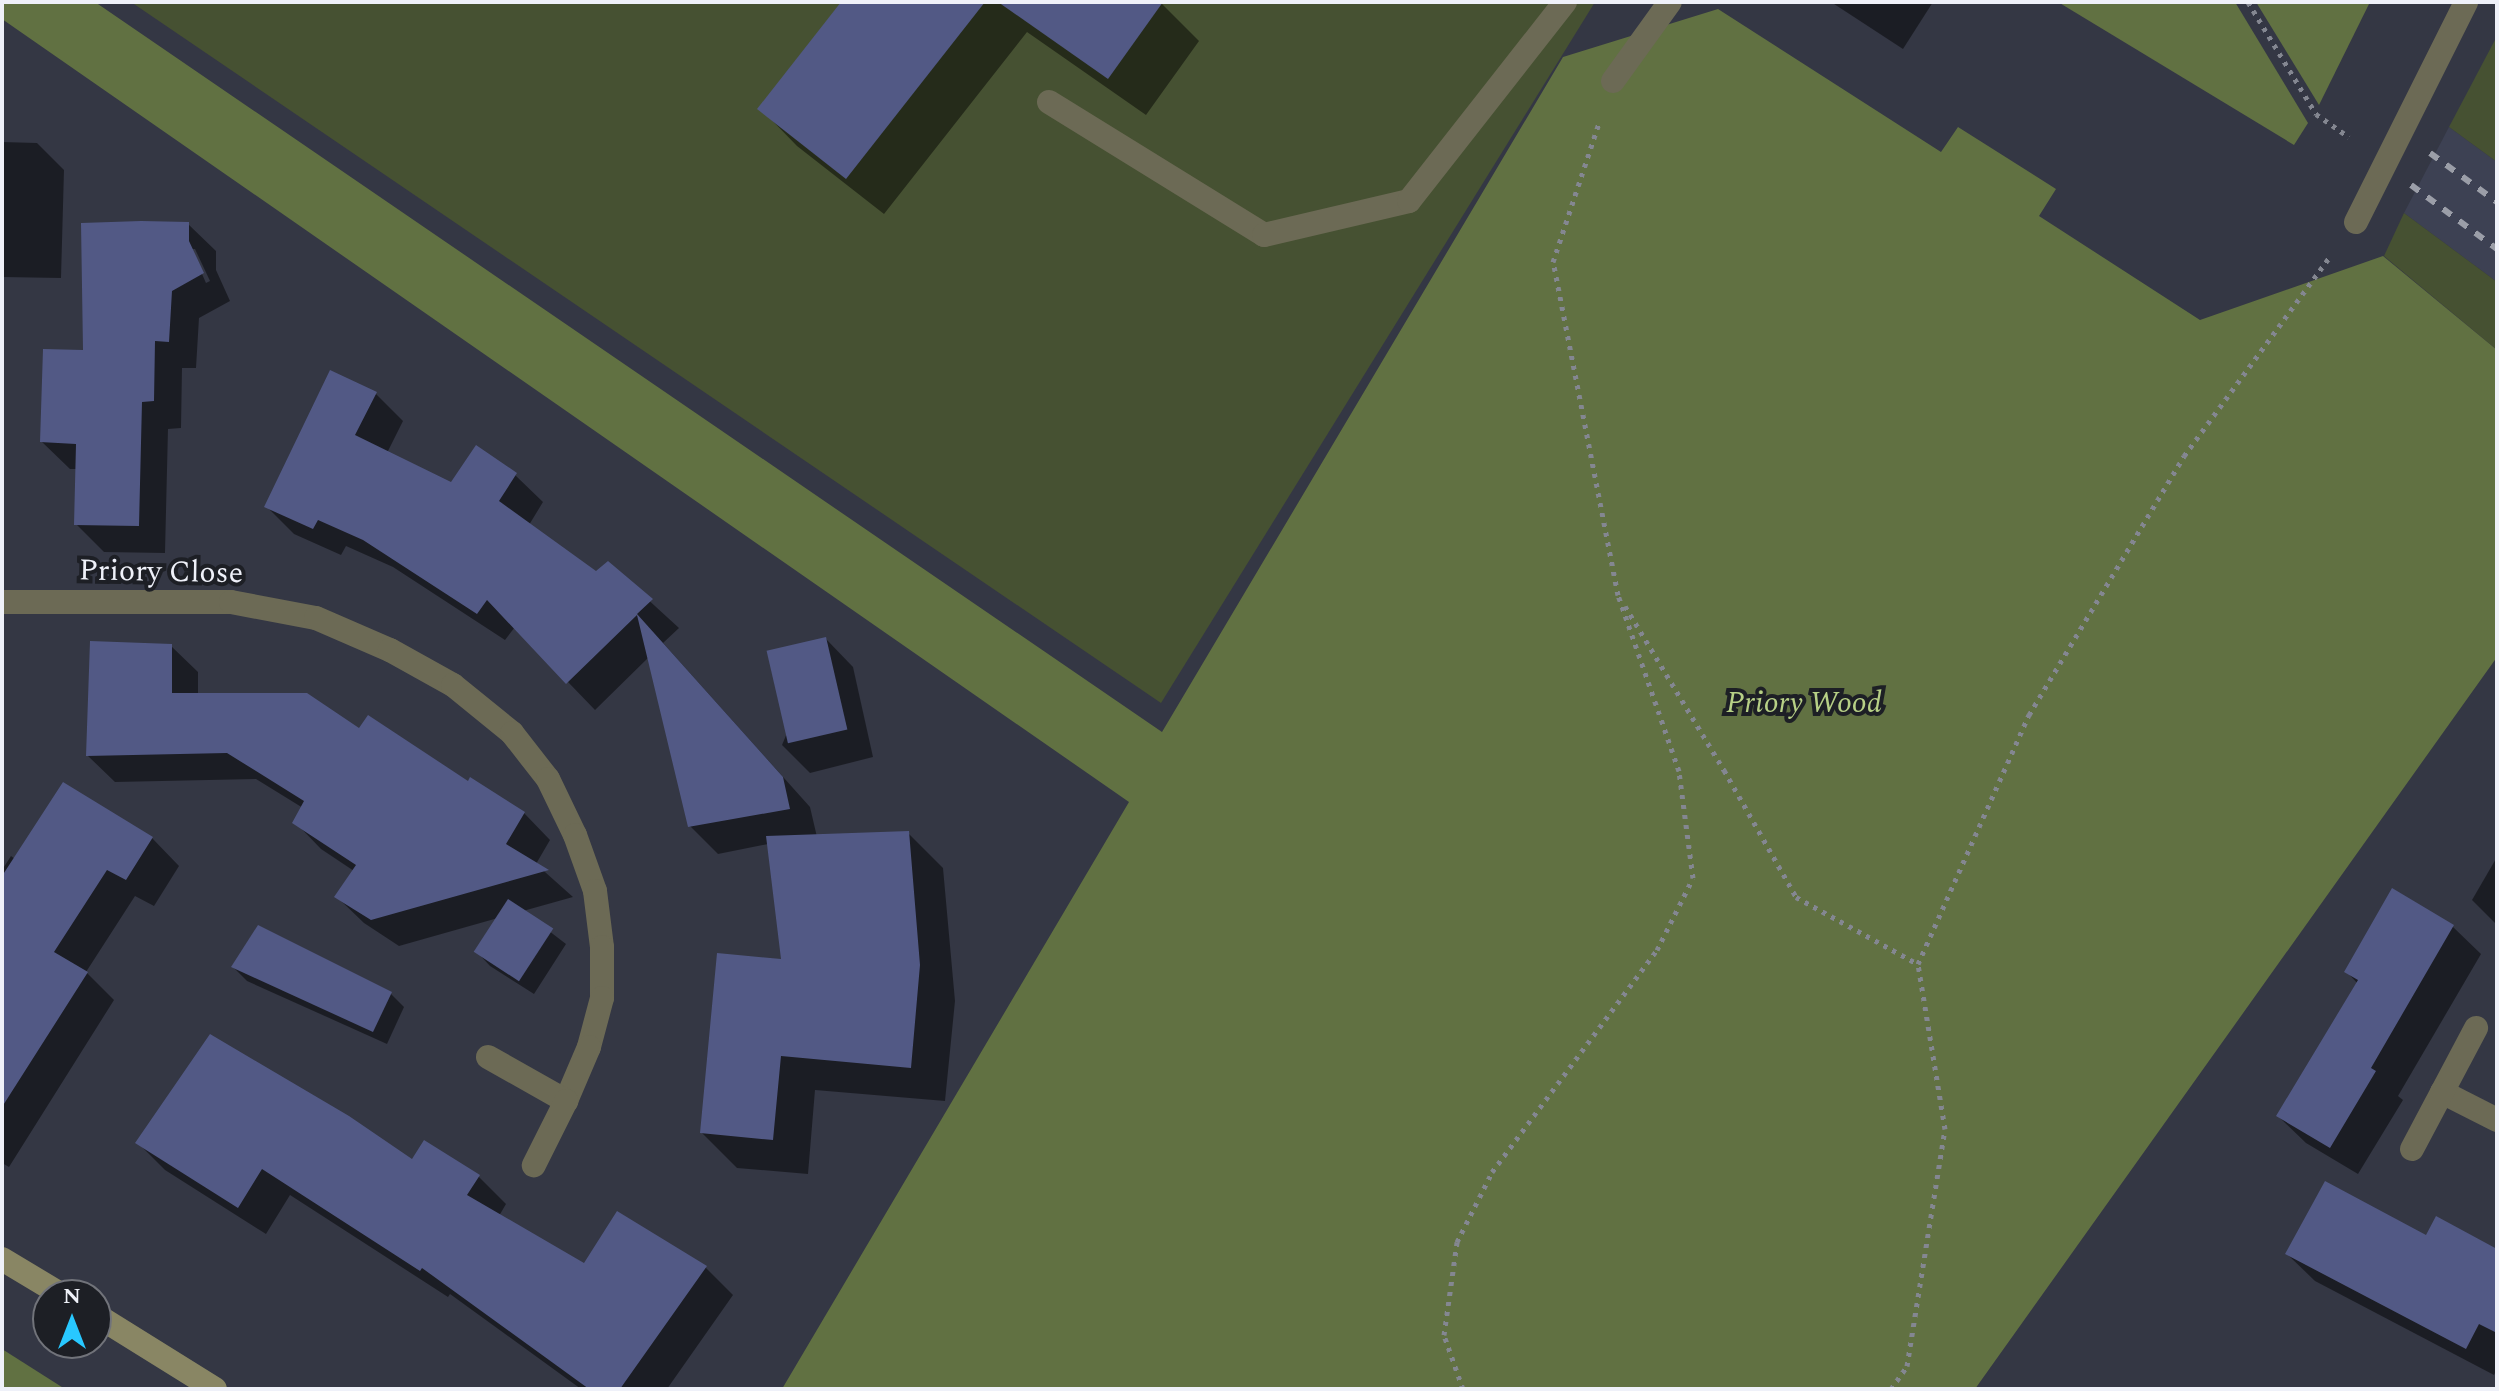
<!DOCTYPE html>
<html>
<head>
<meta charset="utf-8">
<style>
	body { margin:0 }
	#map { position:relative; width:2499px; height:1391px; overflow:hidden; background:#343744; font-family:Spectral,serif }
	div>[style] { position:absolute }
	.built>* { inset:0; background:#3d4153 }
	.green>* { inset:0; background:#465132 }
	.forest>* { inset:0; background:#617142 }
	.shadow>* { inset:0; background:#0007 }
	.building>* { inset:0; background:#525985; transform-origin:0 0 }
	.path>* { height:5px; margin-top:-2.5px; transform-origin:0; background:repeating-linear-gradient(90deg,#848791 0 4px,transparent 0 10px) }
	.lane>* { height:24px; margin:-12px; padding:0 12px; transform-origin:12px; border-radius:12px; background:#6c6a55 }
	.street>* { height:24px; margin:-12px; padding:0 12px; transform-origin:12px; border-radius:12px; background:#6c6a55 }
	.secondary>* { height:24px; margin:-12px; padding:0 12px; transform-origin:12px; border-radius:12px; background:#898664 }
	.rail>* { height:6px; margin-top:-3px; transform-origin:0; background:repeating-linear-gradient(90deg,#9b9ea8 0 10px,transparent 0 20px) }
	span { translate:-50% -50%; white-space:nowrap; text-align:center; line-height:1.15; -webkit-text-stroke:8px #1d1f25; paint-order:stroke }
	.street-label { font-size:30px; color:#eff1f9 }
	.park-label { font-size:30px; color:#b7d086; font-style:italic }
	.frame { position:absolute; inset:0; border:4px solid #eff1f9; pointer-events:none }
	.north { position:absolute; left:32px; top:1279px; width:80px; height:80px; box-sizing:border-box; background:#1d1f25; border:2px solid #71737a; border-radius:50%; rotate:0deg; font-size:22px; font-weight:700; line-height:32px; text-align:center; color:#eff1f9 }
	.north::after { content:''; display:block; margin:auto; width:28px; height:36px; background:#28c8ff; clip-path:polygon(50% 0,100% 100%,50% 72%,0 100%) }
</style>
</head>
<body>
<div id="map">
	<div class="built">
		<i style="clip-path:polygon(2449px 127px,2497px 162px,2497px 282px,2404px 213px)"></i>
	</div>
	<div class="green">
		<i style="clip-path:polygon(131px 2px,1595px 2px,1161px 703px)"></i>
		<i style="clip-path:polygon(2496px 38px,2497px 39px,2497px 162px,2449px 127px)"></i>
		<i style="clip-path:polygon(2404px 213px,2497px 282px,2497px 350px,2384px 256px)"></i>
	</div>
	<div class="forest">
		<i style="clip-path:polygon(2px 2px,95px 2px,1162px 732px,1563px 57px,1718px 9px,1941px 152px,1958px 127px,2056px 189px,2039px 216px,2200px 320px,2383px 256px,2497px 350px,2497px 657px,1975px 1389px,782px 1389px,1129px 802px,2px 19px)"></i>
		<i style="clip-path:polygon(2058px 2px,2235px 2px,2308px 123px,2294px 145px)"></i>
		<i style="clip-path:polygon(2256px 2px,2370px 2px,2319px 105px)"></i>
		<i style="clip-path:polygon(2px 1349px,65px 1389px,2px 1389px)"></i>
	</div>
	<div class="shadow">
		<i style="clip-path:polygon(844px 2px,1160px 2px,1199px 41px,1146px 115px,1027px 32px,884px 214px,797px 146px,760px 108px)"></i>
		<i style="clip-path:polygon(1831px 2px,1933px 2px,1903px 49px)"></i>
		<i style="clip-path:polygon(2px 142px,37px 143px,64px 170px,61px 278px,2px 277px)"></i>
		<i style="clip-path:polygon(evenodd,188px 224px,216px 251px,216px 270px,230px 301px,199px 318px,196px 368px,182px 368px,181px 428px,168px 429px,165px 553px,104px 552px,76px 524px,77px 469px,70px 469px,42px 442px,85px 352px,188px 224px,191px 249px,195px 249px,210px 281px,206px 283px,191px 249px)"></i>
		<i style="clip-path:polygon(376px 394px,403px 421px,387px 453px,452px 485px,515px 475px,543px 502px,529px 525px,596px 574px,608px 563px,679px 628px,663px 643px,810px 807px,817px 837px,908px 833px,943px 868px,955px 1001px,945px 1101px,815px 1090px,808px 1174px,737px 1168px,702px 1133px,783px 961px,768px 844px,718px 854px,690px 826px,649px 657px,595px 710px,515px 627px,505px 640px,393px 567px,346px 546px,341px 555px,294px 534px,266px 506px)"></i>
		<i style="clip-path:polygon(826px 639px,853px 667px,873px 757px,810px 773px,782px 745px)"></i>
		<i style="clip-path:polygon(171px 646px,198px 672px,198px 695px,359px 730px,524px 813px,550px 840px,536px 864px,573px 897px,523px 911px,566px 944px,534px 994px,490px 966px,477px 952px,498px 918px,399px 946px,364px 923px,337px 897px,354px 871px,321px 849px,295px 822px,303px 808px,256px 779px,115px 782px,88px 756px)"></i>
		<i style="clip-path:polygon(152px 838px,179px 866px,154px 906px,135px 896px,86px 972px,114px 1000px,9px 1167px,2px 1163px,2px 870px,11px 856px,15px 859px)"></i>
		<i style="clip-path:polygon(2497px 857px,2497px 925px,2472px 900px)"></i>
		<i style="clip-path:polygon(2393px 891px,2453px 927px,2481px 954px,2398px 1096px,2403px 1100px,2358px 1174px,2306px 1143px,2278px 1116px,2358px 984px,2346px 971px)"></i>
		<i style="clip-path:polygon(233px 967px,391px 994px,404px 1007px,387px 1044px,247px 981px)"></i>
		<i style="clip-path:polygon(138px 1143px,412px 1162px,479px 1177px,506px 1204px,499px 1216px,585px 1265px,706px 1268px,733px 1295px,667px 1389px,581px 1389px,450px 1294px,448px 1297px,290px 1195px,266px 1234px,165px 1170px)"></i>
		<i style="clip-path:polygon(2427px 1238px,2497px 1251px,2497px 1369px,2494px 1375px,2315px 1281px,2287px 1254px)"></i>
	</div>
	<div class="building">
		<i style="clip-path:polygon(841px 2px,985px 2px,846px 179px,757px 109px)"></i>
		<i style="clip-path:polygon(998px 2px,1163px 2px,1108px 79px)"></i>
		<i style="clip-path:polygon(141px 221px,189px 222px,189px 241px,204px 273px,172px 291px,169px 342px,155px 341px,154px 401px,142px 402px,139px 526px,74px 525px,76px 444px,40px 442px,43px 349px,83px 350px,81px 223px)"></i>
		<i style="clip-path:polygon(330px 370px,377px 392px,355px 435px,451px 482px,476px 445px,517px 473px,499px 501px,596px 571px,608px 561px,653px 599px,637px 614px,783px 777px,790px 809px,688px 827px,637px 615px,566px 684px,487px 600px,477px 614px,363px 540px,318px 520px,313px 529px,264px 507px)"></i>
		<i style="left:826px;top:637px;width:95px;height:61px;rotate:77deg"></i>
		<i style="clip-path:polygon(90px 641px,172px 644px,172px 693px,307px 693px,359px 728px,368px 715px,468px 781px,470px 777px,525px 812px,506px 844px,549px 870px,371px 920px,334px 897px,356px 865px,292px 823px,304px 801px,227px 753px,86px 756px)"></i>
		<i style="clip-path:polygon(63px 782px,153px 837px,126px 880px,107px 870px,54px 952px,88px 972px,2px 1107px,2px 876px)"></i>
		<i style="clip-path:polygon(909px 831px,920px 965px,911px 1068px,781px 1056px,773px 1140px,700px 1133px,717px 953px,781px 959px,766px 836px)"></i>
		<i style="clip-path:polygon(2392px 888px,2454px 925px,2371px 1068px,2376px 1071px,2330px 1148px,2276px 1116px,2358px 980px,2344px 972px)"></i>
		<i style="left:508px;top:899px;width:54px;height:63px;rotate:33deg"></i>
		<i style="clip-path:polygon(258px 925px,392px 992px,373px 1032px,231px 967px)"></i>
		<i style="clip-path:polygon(210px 1034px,349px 1116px,412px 1159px,424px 1140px,480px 1175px,467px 1195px,584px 1263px,617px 1211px,707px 1266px,620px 1389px,589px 1389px,422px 1268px,420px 1271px,262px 1169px,238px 1208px,135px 1143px)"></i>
		<i style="clip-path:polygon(2325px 1181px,2426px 1235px,2436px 1216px,2497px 1249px,2497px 1333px,2479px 1324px,2466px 1349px,2285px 1254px)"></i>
	</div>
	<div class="path">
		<i style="left:2248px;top:2px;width:131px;rotate:58.7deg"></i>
		<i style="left:2316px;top:114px;width:40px;rotate:34.9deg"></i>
		<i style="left:1625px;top:606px;width:192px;rotate:58.9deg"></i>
		<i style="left:1724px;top:770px;width:146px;rotate:60.4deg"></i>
		<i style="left:1796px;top:897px;width:139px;rotate:28.8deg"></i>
		<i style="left:1463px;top:1389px;width:57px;rotate:-109.4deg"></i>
		<i style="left:1444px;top:1335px;width:94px;rotate:-82deg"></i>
		<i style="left:1457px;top:1242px;width:78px;rotate:-63.4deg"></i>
		<i style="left:1492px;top:1172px;width:277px;rotate:-53.4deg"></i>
		<i style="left:1657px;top:950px;width:80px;rotate:-63.4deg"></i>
		<i style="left:1693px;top:878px;width:108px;rotate:-97.5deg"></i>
		<i style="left:1679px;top:771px;width:186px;rotate:-109.1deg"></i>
		<i style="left:1618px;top:595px;width:339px;rotate:-101deg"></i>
		<i style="left:1553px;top:262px;width:146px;rotate:-71.7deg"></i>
		<i style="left:1891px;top:1389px;width:28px;rotate:-55deg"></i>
		<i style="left:1907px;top:1366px;width:240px;rotate:-80.9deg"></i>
		<i style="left:1945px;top:1129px;width:167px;rotate:-99.3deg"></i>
		<i style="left:1918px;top:964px;width:273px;rotate:-66deg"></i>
		<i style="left:2029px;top:715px;width:302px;rotate:-59.1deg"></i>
		<i style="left:2184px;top:456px;width:245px;rotate:-53.8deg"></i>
	</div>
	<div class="lane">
		<i style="left:1049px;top:102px;width:253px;rotate:31.7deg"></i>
		<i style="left:1264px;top:235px;width:149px;rotate:-13.2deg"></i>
		<i style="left:1409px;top:201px;width:253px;rotate:-51.9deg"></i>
	</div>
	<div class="street">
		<i style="left:1613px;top:81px;width:97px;rotate:-54.2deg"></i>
		<i style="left:2356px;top:222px;width:246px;rotate:-63.4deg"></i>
		<i style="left:2px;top:602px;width:229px"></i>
		<i style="left:231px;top:602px;width:86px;rotate:10.7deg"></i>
		<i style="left:316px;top:618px;width:81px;rotate:23.4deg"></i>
		<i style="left:390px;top:650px;width:72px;rotate:29.1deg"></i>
		<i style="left:453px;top:685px;width:76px;rotate:39.1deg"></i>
		<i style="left:512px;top:733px;width:58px;rotate:52deg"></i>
		<i style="left:548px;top:779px;width:62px;rotate:64.3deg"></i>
		<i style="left:575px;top:835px;width:59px;rotate:70.3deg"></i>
		<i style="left:595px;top:891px;width:56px;rotate:82.9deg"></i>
		<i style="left:602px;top:947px;width:51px;rotate:90deg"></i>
		<i style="left:602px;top:998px;width:51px;rotate:104.9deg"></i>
		<i style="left:589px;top:1047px;width:59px;rotate:113.1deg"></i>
		<i style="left:488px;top:1057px;width:90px;rotate:29.4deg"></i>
		<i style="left:566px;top:1101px;width:72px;rotate:116.6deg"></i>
		<i style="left:2442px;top:1092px;width:62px;rotate:27deg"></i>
		<i style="left:2412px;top:1149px;width:137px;rotate:-62.1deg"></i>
	</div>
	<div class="secondary">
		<i style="left:2px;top:1259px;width:70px;rotate:31deg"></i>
		<i style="left:96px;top:1315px;width:140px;rotate:31.9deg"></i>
	</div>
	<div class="rail">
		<i style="left:2430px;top:153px;width:83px;rotate:36.2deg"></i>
		<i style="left:2411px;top:185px;width:107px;rotate:36.7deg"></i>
	</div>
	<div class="street-label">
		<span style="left:161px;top:572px;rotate:1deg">Priory Close</span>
	</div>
	<div class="park-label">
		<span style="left:1804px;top:703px">Priory Wood</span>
	</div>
	<div class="frame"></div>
	<div class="north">N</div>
</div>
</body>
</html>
